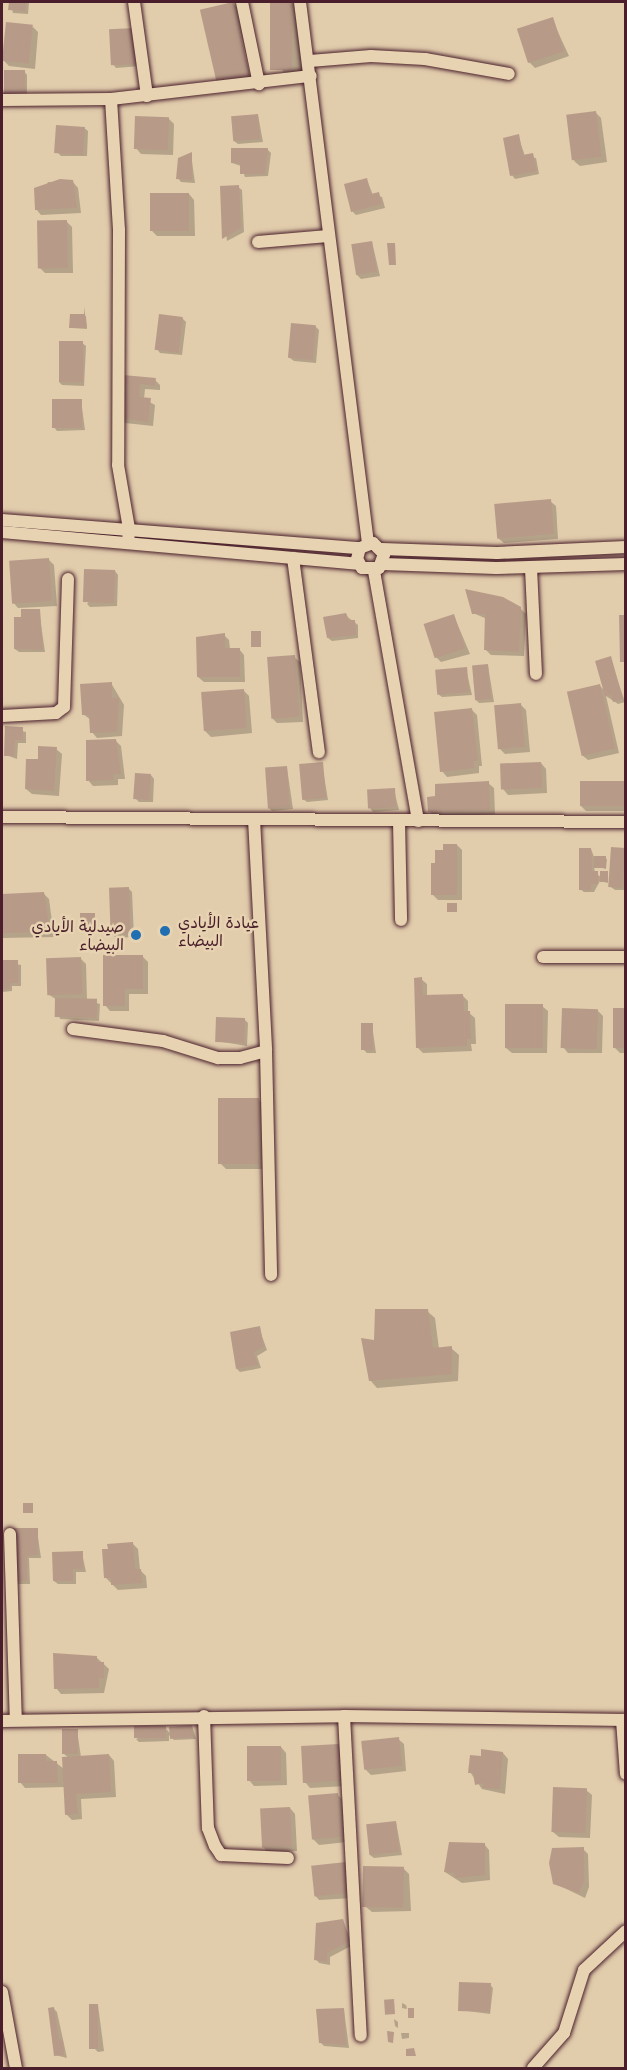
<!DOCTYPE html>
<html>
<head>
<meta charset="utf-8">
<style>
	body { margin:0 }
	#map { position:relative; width:627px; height:2070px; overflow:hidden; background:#e1ccac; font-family:Mali,"Playpen Sans Arabic",sans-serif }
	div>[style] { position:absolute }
	.shadow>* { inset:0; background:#0003 }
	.building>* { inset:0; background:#b79b88; transform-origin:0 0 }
	.roads { filter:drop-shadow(0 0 2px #4a1f2b) drop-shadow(0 0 2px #4a1f2b) }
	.street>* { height:12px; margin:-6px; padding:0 6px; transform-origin:6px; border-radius:6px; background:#e7d3b1 }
	.dots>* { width:16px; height:16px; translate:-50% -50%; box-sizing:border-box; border:3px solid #e7d3b1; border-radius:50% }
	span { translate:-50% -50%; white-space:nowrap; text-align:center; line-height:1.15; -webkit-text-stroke:5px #e7d3b1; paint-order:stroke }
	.poi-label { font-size:16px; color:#4a1f2b }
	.left { translate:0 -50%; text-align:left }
	.right { translate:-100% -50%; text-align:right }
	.frame { position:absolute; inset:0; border:3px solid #4a1f2b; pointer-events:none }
</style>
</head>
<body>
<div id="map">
	<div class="shadow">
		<i style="clip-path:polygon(10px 2px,29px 2px,28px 14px,13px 13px)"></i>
		<i style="clip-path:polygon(232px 2px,238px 8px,253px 80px,233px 7px,250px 81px,225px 87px)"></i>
		<i style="clip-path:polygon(271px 2px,296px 2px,306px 71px,286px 74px,281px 69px)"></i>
		<i style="clip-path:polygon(552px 19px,569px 56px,535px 68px,529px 62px)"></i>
		<i style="clip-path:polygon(33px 27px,38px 32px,35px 69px,9px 66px,4px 61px)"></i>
		<i style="clip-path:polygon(134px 30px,140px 66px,116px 68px,113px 64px)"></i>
		<i style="clip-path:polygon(24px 71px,27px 75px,27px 97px,5px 93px)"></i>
		<i style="clip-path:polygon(595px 112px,601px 118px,607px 162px,580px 166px,574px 161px)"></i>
		<i style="clip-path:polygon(258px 115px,263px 142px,238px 144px,234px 141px)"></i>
		<i style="clip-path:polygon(168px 118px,174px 124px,173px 155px,141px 154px,136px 148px)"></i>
		<i style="clip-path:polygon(84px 128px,88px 131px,87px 156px,61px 156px,57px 152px)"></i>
		<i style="clip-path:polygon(518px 136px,525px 156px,536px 158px,539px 174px,515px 179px,512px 175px)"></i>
		<i style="clip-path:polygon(267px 149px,271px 153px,268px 176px,245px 177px,241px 166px,232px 163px)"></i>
		<i style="clip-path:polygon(191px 154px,195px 183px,181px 182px,178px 178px)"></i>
		<i style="clip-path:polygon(367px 180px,373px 195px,382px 197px,385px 208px,356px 215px,352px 211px)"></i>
		<i style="clip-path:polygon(48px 182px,73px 182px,78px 188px,81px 213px,41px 215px,36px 209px)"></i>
		<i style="clip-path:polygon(238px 187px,242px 190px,244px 232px,227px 241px,221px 188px)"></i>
		<i style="clip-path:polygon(189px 194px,194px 200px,195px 236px,157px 236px,152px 231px)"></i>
		<i style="clip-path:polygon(67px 222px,72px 227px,73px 273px,45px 273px,39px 267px)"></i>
		<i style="clip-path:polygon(372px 242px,380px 276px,361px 279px,357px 275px)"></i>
		<i style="clip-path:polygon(71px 315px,86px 316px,87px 329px,72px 328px)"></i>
		<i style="clip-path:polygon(182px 318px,186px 322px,182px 355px,160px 353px,157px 349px)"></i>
		<i style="clip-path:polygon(315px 326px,319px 330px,316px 363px,294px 361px,290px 358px)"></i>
		<i style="clip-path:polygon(82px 343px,86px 346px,84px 386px,62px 385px,59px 382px)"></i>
		<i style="clip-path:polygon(124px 377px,155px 380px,160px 385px,160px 390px,145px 389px,144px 399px,155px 405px,153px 426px,125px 423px,120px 418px)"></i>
		<i style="clip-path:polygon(81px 400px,85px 430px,57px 431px,54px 427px)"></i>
		<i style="clip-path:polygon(550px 501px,556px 506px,558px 539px,504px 543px,498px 538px)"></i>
		<i style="clip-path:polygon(49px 560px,54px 565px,57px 606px,18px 608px,13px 602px)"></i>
		<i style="clip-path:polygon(115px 571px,118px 575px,117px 606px,90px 607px,87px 604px)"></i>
		<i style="clip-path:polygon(520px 608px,526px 614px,524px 656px,491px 655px,485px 649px,487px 619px,473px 613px)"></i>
		<i style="clip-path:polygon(39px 611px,45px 652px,19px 652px,15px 649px,22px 618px)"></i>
		<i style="clip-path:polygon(345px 615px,358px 625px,358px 638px,332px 641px,328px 638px)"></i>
		<i style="clip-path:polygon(454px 616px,470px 654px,441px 662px,436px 657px)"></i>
		<i style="clip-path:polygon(224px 635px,229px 640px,230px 649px,239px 649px,244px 655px,245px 682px,204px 682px,198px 677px)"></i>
		<i style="clip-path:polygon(294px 657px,300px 662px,303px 722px,277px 723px,272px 718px)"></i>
		<i style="clip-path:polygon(610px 658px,625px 702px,618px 704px,606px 696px,619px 753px,588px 760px,582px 755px,600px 686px,605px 691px)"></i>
		<i style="clip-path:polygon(488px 666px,494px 702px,479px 703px,476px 700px)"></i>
		<i style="clip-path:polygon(466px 669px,472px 695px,442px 697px,438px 694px)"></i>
		<i style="clip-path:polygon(111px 683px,124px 705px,122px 736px,97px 738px,92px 732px,91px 720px,83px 714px)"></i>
		<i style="clip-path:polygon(244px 691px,249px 696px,252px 733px,211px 737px,205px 731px)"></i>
		<i style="clip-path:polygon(521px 705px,526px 710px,530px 752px,505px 754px,500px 749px)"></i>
		<i style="clip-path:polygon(472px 710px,477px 715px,482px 766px,479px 766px,479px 773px,447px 777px,442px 771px)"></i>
		<i style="clip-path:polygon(7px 728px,26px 732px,26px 743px,18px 743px,17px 759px,6px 755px)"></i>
		<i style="clip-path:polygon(116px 741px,121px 746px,125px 779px,118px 779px,118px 785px,93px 786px,88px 780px)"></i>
		<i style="clip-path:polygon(56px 749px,62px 754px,59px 796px,32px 794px,26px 789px,39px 761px)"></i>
		<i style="clip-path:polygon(541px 763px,546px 769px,547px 793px,508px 795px,503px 789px)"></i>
		<i style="clip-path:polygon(322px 764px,328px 800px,307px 802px,303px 799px)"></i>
		<i style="clip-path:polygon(287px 768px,293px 809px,272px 811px,269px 808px)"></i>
		<i style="clip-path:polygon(151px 775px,154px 779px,153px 802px,139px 802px,136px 799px)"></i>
		<i style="clip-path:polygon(626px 782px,626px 811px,586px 811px,581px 806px)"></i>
		<i style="clip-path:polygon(488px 783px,494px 788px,495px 814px,435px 817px,430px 812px)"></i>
		<i style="clip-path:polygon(394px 790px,399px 810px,373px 812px,370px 808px)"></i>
		<i style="clip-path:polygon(457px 845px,462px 850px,462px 900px,438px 900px,433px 895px,445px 851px)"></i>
		<i style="clip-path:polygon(591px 849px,594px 857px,607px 859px,606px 869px,594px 866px,595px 873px,601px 877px,607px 872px,608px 883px,600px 881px,594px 892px,584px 892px,580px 889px)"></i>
		<i style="clip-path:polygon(624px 849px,626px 890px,615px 890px,611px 887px)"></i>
		<i style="clip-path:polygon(129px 889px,132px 892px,134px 937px,116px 938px,112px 934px)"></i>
		<i style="clip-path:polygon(44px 894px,49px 899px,54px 937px,2px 938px,2px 895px)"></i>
		<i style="clip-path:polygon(94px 914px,96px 926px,82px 925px)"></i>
		<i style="clip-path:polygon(143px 957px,148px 962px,148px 994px,129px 994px,129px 1011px,110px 1011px,105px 1005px)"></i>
		<i style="clip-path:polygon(81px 959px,86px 964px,87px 1000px,100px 1004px,99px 1021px,60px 1019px,57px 1000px,48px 994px)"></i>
		<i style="clip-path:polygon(2px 961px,21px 965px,21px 986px,12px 986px,12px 991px,2px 992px)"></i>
		<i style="clip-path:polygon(421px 979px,427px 984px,427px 996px,462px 995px,468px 1001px,468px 1012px,475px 1018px,476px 1044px,471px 1044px,472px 1051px,423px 1053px,418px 1048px)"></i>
		<i style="clip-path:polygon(542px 1006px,548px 1011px,547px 1053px,512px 1053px,506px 1048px)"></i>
		<i style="clip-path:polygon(597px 1010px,603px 1016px,602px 1053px,568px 1053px,563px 1047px)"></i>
		<i style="clip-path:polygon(626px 1010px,626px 1053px,620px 1053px,614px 1047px)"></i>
		<i style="clip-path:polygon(244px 1019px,248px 1023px,247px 1046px,216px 1041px)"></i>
		<i style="clip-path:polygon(372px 1025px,376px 1053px,367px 1053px,363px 1049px)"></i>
		<i style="clip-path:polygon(258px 1099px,264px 1105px,264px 1169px,226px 1169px,220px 1163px)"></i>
		<i style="clip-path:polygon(427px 1311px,435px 1318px,439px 1349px,451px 1348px,459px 1355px,458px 1381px,377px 1388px,370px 1380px,375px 1341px)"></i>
		<i style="clip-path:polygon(259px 1328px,267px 1350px,257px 1356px,261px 1368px,240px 1372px,237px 1369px)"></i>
		<i style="clip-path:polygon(37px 1530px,41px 1558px,29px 1558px,30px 1584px,18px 1584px,15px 1581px)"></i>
		<i style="clip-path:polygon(132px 1543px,138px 1549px,140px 1570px,146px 1576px,147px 1588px,118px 1590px,106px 1578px)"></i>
		<i style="clip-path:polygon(82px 1553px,86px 1572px,76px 1572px,76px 1584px,58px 1584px,54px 1581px)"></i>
		<i style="clip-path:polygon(96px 1657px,109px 1669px,104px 1693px,61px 1694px,56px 1688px)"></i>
		<i style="clip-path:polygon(192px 1726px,196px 1739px,174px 1740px,169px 1735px,169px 1741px,139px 1742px,136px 1739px,165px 1728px,170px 1733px)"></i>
		<i style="clip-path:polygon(77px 1730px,81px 1757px,109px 1755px,114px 1761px,116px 1797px,81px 1799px,82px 1819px,72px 1820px,67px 1815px,65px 1787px,25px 1788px,20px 1782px,46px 1755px,64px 1769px,69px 1758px,64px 1754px)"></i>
		<i style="clip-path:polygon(398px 1739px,404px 1744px,406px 1771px,371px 1775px,365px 1769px)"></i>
		<i style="clip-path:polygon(338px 1746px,344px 1752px,346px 1786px,310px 1788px,305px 1782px)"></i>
		<i style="clip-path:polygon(281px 1747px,286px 1753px,287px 1785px,254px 1786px,249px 1780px)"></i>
		<i style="clip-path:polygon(503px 1753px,508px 1759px,505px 1794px,482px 1789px,470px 1772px,482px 1758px)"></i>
		<i style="clip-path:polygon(586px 1790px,592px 1795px,590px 1838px,559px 1837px,553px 1832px)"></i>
		<i style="clip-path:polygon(338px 1795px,343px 1800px,347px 1842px,319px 1845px,313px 1839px)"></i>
		<i style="clip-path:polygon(290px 1808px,295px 1814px,297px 1851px,268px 1852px,263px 1847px)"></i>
		<i style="clip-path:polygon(396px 1822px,402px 1855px,374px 1858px,370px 1855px)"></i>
		<i style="clip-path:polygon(484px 1844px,489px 1850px,490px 1880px,462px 1883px,445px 1872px)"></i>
		<i style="clip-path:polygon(583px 1849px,588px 1854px,589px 1887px,585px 1898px,554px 1883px)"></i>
		<i style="clip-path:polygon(346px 1864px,353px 1898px,319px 1900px,314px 1894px)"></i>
		<i style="clip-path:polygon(404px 1869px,409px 1874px,411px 1911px,372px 1912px,366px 1907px)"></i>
		<i style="clip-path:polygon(342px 1920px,353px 1945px,330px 1957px,330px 1965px,319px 1963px,316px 1959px)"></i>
		<i style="clip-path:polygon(490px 1985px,493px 1988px,490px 2014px,460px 2010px)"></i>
		<i style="clip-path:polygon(402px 2003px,406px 2005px,407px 2009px,402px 2008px)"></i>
		<i style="clip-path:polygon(98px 2005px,104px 2051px,98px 2052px,94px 2048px)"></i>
		<i style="clip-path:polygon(53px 2008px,57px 2012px,67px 2058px,55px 2055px)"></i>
		<i style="clip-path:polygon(344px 2010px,349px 2048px,324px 2046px,321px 2043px)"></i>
		<i style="clip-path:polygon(394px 2019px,398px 2022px,398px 2028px,395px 2026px)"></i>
		<i style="clip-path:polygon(401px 2033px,409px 2033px,409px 2038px,402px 2039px)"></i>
	</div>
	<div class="building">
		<i style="clip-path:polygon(9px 2px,26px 2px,25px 11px,8px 10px)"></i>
		<i style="left:233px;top:2px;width:75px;height:34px;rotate:77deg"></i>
		<i style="left:270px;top:2px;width:22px;height:68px"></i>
		<i style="left:553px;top:17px;width:36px;height:38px;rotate:72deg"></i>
		<i style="left:6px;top:22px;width:27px;height:39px;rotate:6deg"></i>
		<i style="left:135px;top:28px;width:36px;height:26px;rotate:87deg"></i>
		<i style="left:4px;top:70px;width:21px;height:24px"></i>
		<i style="left:596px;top:111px;width:46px;height:30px;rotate:83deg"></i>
		<i style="left:258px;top:114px;width:25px;height:27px;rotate:85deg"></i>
		<i style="left:135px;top:116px;width:34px;height:33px;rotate:2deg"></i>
		<i style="left:56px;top:125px;width:29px;height:28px;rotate:4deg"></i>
		<i style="clip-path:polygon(519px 134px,523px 155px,533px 153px,537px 171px,510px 176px,503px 138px)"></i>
		<i style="clip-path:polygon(231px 148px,268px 148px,265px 174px,240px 174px,240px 163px,231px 163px)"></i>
		<i style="clip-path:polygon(192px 152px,192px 180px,176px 179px,178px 158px)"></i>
		<i style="clip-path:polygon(367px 178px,371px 194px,379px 192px,382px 204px,351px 212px,344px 184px)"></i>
		<i style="clip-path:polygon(60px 179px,73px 180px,77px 208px,35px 210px,34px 188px)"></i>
		<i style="clip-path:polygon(239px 185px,241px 228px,222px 239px,220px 186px)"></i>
		<i style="left:150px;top:193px;width:39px;height:38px"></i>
		<i style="left:67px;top:220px;width:48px;height:30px;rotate:89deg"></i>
		<i style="left:372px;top:241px;width:31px;height:21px;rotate:81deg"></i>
		<i style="clip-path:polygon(387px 243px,395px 243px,396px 265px,389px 265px)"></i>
		<i style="clip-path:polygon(84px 307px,87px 328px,69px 328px,70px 314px,84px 314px)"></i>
		<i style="left:159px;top:314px;width:24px;height:36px;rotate:7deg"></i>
		<i style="left:291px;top:323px;width:25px;height:35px;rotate:5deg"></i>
		<i style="left:59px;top:341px;width:24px;height:41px"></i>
		<i style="clip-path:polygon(123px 375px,156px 378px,155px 386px,140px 384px,139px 397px,151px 398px,148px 422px,118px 418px)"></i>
		<i style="left:52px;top:399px;width:30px;height:29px"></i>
		<i style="left:551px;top:499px;width:35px;height:57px;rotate:85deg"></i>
		<i style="left:49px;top:558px;width:43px;height:40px;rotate:86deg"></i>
		<i style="left:115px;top:570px;width:33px;height:31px;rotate:92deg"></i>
		<i style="clip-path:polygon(465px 589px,503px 597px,521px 607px,519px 652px,484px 650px,485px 614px,472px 614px)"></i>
		<i style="clip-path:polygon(21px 609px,40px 609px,43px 650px,14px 649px,14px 617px,21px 617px)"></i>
		<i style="clip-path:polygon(346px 613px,349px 620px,355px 620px,356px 635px,327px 638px,323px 617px)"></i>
		<i style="left:454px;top:614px;width:36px;height:32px;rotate:72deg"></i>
		<i style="clip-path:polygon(619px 615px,626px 615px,626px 662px,620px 662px)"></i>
		<i style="left:251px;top:631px;width:10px;height:16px"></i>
		<i style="clip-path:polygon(225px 633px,225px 648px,240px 648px,240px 677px,197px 677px,196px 637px)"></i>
		<i style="left:295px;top:655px;width:62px;height:28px;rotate:86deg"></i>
		<i style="clip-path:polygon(611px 656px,623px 699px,613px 702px,611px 695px,605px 696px,595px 661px)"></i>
		<i style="left:488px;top:664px;width:35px;height:16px;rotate:85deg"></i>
		<i style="left:467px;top:667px;width:25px;height:32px;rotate:85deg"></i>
		<i style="clip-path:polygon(112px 682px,112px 698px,119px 698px,117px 732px,90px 733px,89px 715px,82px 715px,80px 684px)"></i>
		<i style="left:600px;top:684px;width:66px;height:34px;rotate:77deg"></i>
		<i style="left:244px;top:689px;width:39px;height:43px;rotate:86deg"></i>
		<i style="left:521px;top:703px;width:44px;height:27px;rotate:85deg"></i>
		<i style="clip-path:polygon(472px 708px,478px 761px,474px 761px,474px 768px,440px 772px,434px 712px)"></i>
		<i style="clip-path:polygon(5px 726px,23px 727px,23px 740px,15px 740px,14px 756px,4px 756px)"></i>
		<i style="clip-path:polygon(116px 739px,121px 774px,113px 774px,114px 780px,86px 781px,86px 740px)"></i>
		<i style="clip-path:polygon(38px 746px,57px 747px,54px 791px,25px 789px,26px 759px,38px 759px)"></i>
		<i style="left:323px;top:762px;width:36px;height:24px;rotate:85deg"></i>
		<i style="left:541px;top:762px;width:26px;height:41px;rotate:88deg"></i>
		<i style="left:287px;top:766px;width:41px;height:22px;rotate:86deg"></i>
		<i style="left:135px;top:773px;width:16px;height:26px;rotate:4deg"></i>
		<i style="clip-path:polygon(489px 781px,490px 810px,428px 812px,427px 797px,435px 796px,435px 784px)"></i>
		<i style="left:580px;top:781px;width:46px;height:25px"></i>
		<i style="left:395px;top:788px;width:19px;height:28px;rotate:87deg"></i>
		<i style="clip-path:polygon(443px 844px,457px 844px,457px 895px,431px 895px,431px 863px,435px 863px,435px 850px,443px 850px)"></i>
		<i style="left:611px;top:847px;width:14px;height:40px;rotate:4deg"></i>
		<i style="clip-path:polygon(579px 848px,591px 848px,592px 871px,598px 871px,598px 884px,591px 884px,591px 890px,579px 890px)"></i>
		<i style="left:594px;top:856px;width:12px;height:12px"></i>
		<i style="left:600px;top:871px;width:8px;height:11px"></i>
		<i style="left:129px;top:887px;width:47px;height:20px;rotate:88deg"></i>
		<i style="clip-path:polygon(44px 892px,50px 932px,2px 933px,2px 894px)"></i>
		<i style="left:447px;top:903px;width:10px;height:9px"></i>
		<i style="left:95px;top:913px;width:12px;height:15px;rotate:90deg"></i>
		<i style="clip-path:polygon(103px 955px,143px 955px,143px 989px,125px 989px,125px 1006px,103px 1006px)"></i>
		<i style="left:81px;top:957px;width:37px;height:35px;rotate:88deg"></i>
		<i style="clip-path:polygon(2px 960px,18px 960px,18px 983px,10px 983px,10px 989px,2px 989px)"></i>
		<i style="clip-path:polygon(422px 977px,423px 995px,463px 994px,464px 1011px,470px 1011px,471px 1039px,467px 1039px,467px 1046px,416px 1048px,414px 978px)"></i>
		<i style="left:55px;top:998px;width:42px;height:19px;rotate:1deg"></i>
		<i style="left:505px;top:1004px;width:38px;height:44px"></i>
		<i style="left:562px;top:1008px;width:36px;height:40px;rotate:2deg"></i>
		<i style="left:613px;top:1008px;width:13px;height:40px"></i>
		<i style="left:216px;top:1017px;width:29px;height:25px;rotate:2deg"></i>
		<i style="left:373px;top:1023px;width:27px;height:12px;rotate:90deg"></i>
		<i style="left:218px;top:1098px;width:41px;height:66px"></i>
		<i style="clip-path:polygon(375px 1309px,428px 1309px,433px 1348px,452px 1346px,452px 1374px,369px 1381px,361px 1338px,374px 1340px)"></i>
		<i style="clip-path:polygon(260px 1326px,264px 1347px,254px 1352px,258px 1365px,236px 1369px,230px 1332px)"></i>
		<i style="left:23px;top:1503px;width:10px;height:10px"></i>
		<i style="clip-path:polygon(13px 1528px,38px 1528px,38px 1555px,27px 1556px,27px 1581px,13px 1581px)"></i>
		<i style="clip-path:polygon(133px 1542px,135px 1569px,141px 1569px,142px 1583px,111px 1585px,111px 1578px,104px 1578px,102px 1549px,108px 1549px,107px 1544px)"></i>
		<i style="clip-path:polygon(83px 1551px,83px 1569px,73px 1569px,73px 1581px,53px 1581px,52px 1552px)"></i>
		<i style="clip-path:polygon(53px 1653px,97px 1656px,97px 1662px,104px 1662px,104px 1678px,99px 1678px,99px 1688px,54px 1689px)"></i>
		<i style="left:192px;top:1725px;width:12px;height:23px;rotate:85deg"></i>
		<i style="left:166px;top:1726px;width:12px;height:32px;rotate:90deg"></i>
		<i style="left:62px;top:1729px;width:16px;height:25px"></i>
		<i style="left:399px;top:1737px;width:29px;height:38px;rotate:84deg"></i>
		<i style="left:339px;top:1744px;width:37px;height:38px;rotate:87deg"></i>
		<i style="left:247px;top:1746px;width:34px;height:35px"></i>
		<i style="clip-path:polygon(481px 1749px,503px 1752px,500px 1789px,483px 1788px,484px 1783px,475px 1785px,473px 1773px,468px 1773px,470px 1755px,481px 1756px)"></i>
		<i style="clip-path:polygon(18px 1754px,46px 1754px,46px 1761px,57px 1761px,58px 1783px,18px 1783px)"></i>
		<i style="clip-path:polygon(109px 1754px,111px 1792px,76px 1794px,78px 1814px,65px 1815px,62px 1757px)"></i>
		<i style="left:553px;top:1787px;width:34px;height:45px;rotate:2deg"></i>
		<i style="left:338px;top:1793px;width:44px;height:30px;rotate:85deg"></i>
		<i style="left:290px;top:1807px;width:39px;height:30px;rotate:87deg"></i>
		<i style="left:396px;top:1821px;width:31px;height:30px;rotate:84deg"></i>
		<i style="clip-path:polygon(449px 1842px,485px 1843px,485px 1875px,455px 1878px,455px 1873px,444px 1872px)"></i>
		<i style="clip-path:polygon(584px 1847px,584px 1881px,579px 1893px,553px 1884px,549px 1863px,552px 1848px)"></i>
		<i style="left:346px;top:1862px;width:31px;height:35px;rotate:84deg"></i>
		<i style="left:363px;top:1866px;width:41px;height:41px;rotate:1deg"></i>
		<i style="clip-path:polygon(343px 1919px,350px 1941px,327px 1953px,327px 1962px,314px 1960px,316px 1923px)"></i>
		<i style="left:459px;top:1982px;width:32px;height:29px;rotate:2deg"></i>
		<i style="left:394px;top:1999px;width:15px;height:10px;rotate:86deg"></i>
		<i style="left:89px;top:2004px;width:9px;height:45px"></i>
		<i style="clip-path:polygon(54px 2007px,59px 2039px,63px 2040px,64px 2055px,54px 2056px,48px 2008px)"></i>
		<i style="clip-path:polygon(344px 2008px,346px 2045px,319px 2043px,316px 2009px)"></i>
		<i style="left:408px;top:2008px;width:6px;height:10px"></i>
		<i style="clip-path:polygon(387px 2031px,394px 2032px,393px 2043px,388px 2042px)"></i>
		<i style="clip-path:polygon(414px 2048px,416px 2056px,406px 2056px,406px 2049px)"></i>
	</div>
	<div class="roads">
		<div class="street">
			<i style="left:134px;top:2px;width:95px;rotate:82.1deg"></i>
			<i style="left:242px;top:2px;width:84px;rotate:78.3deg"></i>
			<i style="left:300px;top:2px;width:545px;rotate:82.84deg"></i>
			<i style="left:310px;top:61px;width:61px;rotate:-4.7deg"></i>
			<i style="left:371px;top:56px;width:54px;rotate:3.2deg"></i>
			<i style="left:425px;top:59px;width:85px;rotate:10.1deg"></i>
			<i style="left:111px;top:99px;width:131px;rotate:86.5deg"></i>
			<i style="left:119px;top:230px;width:235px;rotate:90.2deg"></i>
			<i style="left:118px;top:465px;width:65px;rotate:80.2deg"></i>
			<i style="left:129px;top:529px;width:13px;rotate:94deg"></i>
			<i style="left:2px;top:100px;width:109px;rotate:-0.5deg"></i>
			<i style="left:111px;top:99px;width:201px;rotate:-6.6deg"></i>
			<i style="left:258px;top:242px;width:70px;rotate:-4.9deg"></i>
			<i style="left:2px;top:520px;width:359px;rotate:4.5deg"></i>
			<i style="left:360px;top:548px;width:14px;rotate:-21deg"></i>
			<i style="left:373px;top:543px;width:16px;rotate:45deg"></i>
			<i style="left:384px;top:554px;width:15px;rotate:110deg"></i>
			<i style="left:379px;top:568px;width:17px;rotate:180deg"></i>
			<i style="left:362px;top:568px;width:10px;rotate:-119deg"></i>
			<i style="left:357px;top:559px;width:11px;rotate:-75deg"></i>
			<i style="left:2px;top:532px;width:357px;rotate:5.1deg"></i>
			<i style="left:382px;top:549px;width:115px;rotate:2deg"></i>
			<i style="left:497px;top:553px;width:129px;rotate:-2.7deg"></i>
			<i style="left:293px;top:558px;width:196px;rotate:82.4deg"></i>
			<i style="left:383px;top:564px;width:113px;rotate:2deg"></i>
			<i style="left:496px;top:568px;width:130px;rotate:-1.8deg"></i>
			<i style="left:531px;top:568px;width:106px;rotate:87.3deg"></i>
			<i style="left:374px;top:571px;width:254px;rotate:80deg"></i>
			<i style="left:2px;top:716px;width:54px;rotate:-3.2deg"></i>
			<i style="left:56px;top:713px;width:10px;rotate:-37deg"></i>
			<i style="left:64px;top:707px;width:128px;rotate:-88.2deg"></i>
			<i style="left:2px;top:817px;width:624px;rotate:0.46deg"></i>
			<i style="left:254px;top:819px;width:232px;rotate:87deg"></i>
			<i style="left:266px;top:1051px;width:224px;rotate:88.7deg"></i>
			<i style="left:399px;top:821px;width:99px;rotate:88.8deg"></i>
			<i style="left:543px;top:957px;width:83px"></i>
			<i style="left:73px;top:1029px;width:91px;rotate:7.6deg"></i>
			<i style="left:163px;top:1041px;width:58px;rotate:17.2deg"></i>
			<i style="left:218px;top:1058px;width:22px"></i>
			<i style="left:240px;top:1058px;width:27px;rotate:-15deg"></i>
			<i style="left:10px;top:1534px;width:186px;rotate:88.2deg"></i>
			<i style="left:204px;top:1716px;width:112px;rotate:88deg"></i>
			<i style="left:208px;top:1828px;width:19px;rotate:69deg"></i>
			<i style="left:215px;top:1846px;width:11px;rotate:56deg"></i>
			<i style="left:221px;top:1855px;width:67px;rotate:2.6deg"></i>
			<i style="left:344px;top:1716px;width:320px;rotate:87deg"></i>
			<i style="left:622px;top:1720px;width:54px;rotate:85.8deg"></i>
			<i style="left:2px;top:1721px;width:342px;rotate:-0.8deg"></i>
			<i style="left:344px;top:1716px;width:282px;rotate:0.8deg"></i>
			<i style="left:2px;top:1992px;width:77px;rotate:79.6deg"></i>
			<i style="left:533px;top:2068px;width:47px;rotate:-48.5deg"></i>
			<i style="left:564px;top:2033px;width:66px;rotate:-72.4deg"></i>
			<i style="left:584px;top:1970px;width:57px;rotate:-42.9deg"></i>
		</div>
	</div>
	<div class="dots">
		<i style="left:165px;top:931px;background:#1f6fb2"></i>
		<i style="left:136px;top:935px;background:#1f6fb2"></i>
	</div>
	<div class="poi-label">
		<span class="left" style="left:178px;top:931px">عيادة الأيادي<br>البيضاء</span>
		<span class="right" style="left:124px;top:935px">صيدلية الأيادي<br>البيضاء</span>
	</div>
	<div class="frame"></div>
</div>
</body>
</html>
